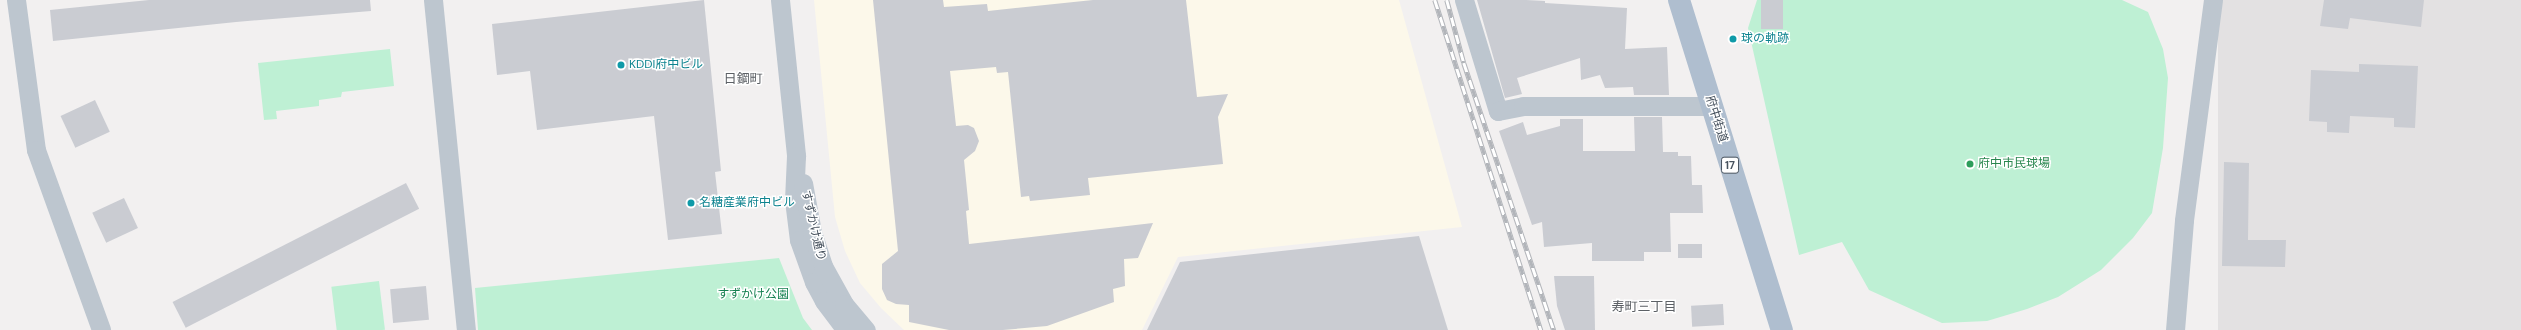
<!DOCTYPE html>
<html>
<head>
<meta charset="utf-8">
<style>
	body { margin:0 }
	#map { position:relative; width:2521px; height:330px; overflow:hidden; background:#f2f0f0; font-family:"DM Sans","Noto Sans JP",sans-serif }
	div>[style] { position:absolute }
	.commercial>* { inset:0; background:#fcf8ea }
	.education>* { inset:0; background:#e3e1e2; transform-origin:0 0 }
	.green>* { inset:0; background:#bef0d4; transform-origin:0 0 }
	.building>* { inset:0; background:#caccd2; transform-origin:0 0 }
	.minor>* { height:19px; margin:-9.5px; padding:0 9.5px; transform-origin:9.5px; border-radius:9.5px; background:#bdc6cf }
	.major>* { height:22px; margin:-11px; padding:0 11px; transform-origin:11px; border-radius:11px; background:#afbecf }
	.rail>* { height:4.5px; margin-top:-2.25px; transform-origin:0; background:repeating-linear-gradient(90deg,#fff 0 9px,#b2b5ba 0 18px); box-sizing:border-box; border-block:1px solid #b2b5ba }
	.dots>* { width:11px; height:11px; translate:-50% -50%; box-sizing:border-box; border:2px solid #fff; border-radius:50% }
	span { translate:-50% -50%; white-space:nowrap; text-align:center; line-height:1.15; -webkit-text-stroke:3px #fff; paint-order:stroke }
	.shield-label span { padding:1px 3px; background:#fff; border:1px solid; border-radius:3px; -webkit-text-stroke-width:0 }
	.shield-label { font-size:11px; color:#47525e; font-weight:700 }
	.culture-label { font-size:12px; color:#0d838f }
	.left { translate:0 -50%; text-align:left }
	.street-label { font-size:12px; color:#47525e }
	.leisure-label { font-size:12px; color:#27864d }
	.park-label { font-size:12px; color:#168151 }
	.neighbourhood-label { font-size:13px; color:#5c6065 }
</style>
</head>
<body>
<div id="map">
	<div class="commercial">
		<i style="clip-path:polygon(814px 0,1399px 0,1462px 227px,1178px 257px,1142px 330px,904px 330px,881px 308px,860px 283px,845px 251px,835px 217px)"></i>
	</div>
	<div class="education">
		<i style="left:2218px;top:0;width:303px;height:332px"></i>
	</div>
	<div class="green">
		<i style="clip-path:polygon(1757px 0,2122px 0,2148px 12px,2163px 49px,2168px 78px,2163px 148px,2152px 213px,2133px 238px,2101px 270px,2058px 297px,2027px 309px,1987px 321px,1942px 323px,1869px 290px,1842px 242px,1799px 255px,1748px 28px)"></i>
		<i style="clip-path:polygon(390px 49px,394px 86px,342px 92px,341px 97px,319px 100px,319px 106px,276px 111px,277px 119px,264px 120px,258px 63px)"></i>
		<i style="clip-path:polygon(779px 258px,803px 318px,812px 330px,478px 330px,475px 288px)"></i>
		<i style="left:379px;top:281px;width:49px;height:48px;rotate:83deg"></i>
	</div>
	<div class="building">
		<i style="clip-path:polygon(149px 0,370px 0,371px 11px,236px 22px,53px 41px,50px 10px)"></i>
		<i style="clip-path:polygon(704px 0,721px 171px,715px 172px,722px 234px,668px 240px,654px 116px,537px 130px,530px 71px,497px 75px,492px 24px)"></i>
		<i style="clip-path:polygon(873px 0,943px 0,944px 7px,987px 4px,988px 11px,1093px 0,1186px 0,1197px 97px,1228px 94px,1218px 117px,1223px 164px,1088px 178px,1090px 195px,1030px 201px,1029px 196px,1021px 197px,1008px 72px,997px 73px,996px 67px,950px 71px,956px 126px,968px 125px,974px 128px,979px 141px,975px 151px,964px 160px,969px 210px,966px 211px,969px 244px,1153px 223px,1138px 258px,1124px 259px,1125px 286px,1113px 289px,1114px 302px,1047px 326px,1003px 330px,949px 330px,909px 322px,909px 305px,896px 304px,887px 300px,882px 289px,882px 264px,898px 251px)"></i>
		<i style="clip-path:polygon(1477px 0,1526px 0,1545px 1px,1545px 3px,1627px 8px,1625px 49px,1667px 47px,1669px 95px,1634px 95px,1633px 87px,1605px 88px,1600px 75px,1581px 80px,1580px 58px,1517px 78px,1522px 94px,1505px 98px)"></i>
		<i style="left:1761px;top:0;width:22px;height:29px"></i>
		<i style="clip-path:polygon(2324px 0,2424px 0,2421px 27px,2350px 18px,2348px 29px,2320px 26px)"></i>
		<i style="clip-path:polygon(2359px 64px,2418px 66px,2415px 128px,2394px 127px,2394px 118px,2350px 116px,2349px 133px,2327px 132px,2327px 122px,2309px 121px,2311px 70px,2359px 72px)"></i>
		<i style="left:95px;top:100px;width:35px;height:38px;rotate:65deg"></i>
		<i style="clip-path:polygon(1634px 117px,1662px 117px,1663px 152px,1678px 152px,1678px 156px,1691px 156px,1692px 185px,1702px 185px,1703px 213px,1670px 213px,1671px 252px,1644px 252px,1644px 261px,1592px 261px,1592px 243px,1544px 247px,1542px 222px,1532px 225px,1499px 131px,1523px 122px,1527px 135px,1560px 126px,1560px 119px,1583px 119px,1583px 151px,1635px 151px)"></i>
		<i style="clip-path:polygon(2224px 162px,2249px 163px,2248px 240px,2286px 240px,2285px 267px,2222px 266px)"></i>
		<i style="left:406px;top:183px;width:29px;height:262px;rotate:63deg"></i>
		<i style="left:124px;top:198px;width:33px;height:35px;rotate:65deg"></i>
		<i style="clip-path:polygon(1419px 236px,1448px 330px,1147px 330px,1180px 262px)"></i>
		<i style="left:1678px;top:244px;width:24px;height:14px"></i>
		<i style="clip-path:polygon(1554px 276px,1594px 276px,1595px 330px,1565px 330px,1557px 306px)"></i>
		<i style="left:426px;top:286px;width:34px;height:36px;rotate:85deg"></i>
		<i style="left:1723px;top:304px;width:21px;height:32px;rotate:87deg"></i>
	</div>
	<div class="minor">
		<i style="left:16px;top:0;width:151px;rotate:82.4deg"></i>
		<i style="left:36px;top:150px;width:191px;rotate:70.1deg"></i>
		<i style="left:433px;top:0;width:332px;rotate:84.3deg"></i>
		<i style="left:780px;top:0;width:157px;rotate:84.1deg"></i>
		<i style="left:796px;top:156px;width:44px;rotate:92.6deg"></i>
		<i style="left:794px;top:200px;width:40px;rotate:82.9deg"></i>
		<i style="left:799px;top:240px;width:45px;rotate:70.3deg"></i>
		<i style="left:814px;top:282px;width:21px;rotate:62deg"></i>
		<i style="left:824px;top:301px;width:36px;rotate:53deg"></i>
		<i style="left:1464px;top:0;width:116px;rotate:73deg"></i>
		<i style="left:1498px;top:111px;width:25px;rotate:-11deg"></i>
		<i style="left:1523px;top:106px;width:189px"></i>
		<i style="left:803px;top:183px;width:50px;rotate:79.6deg"></i>
		<i style="left:812px;top:232px;width:36px;rotate:72deg"></i>
		<i style="left:823px;top:266px;width:43px;rotate:61.1deg"></i>
		<i style="left:844px;top:304px;width:34px;rotate:50deg"></i>
		<i style="left:2175px;top:330px;width:110px;rotate:-85.3deg"></i>
		<i style="left:2184px;top:220px;width:222px;rotate:-82.5deg"></i>
	</div>
	<div class="major">
		<i style="left:1679px;top:0;width:346px;rotate:72.7deg"></i>
	</div>
	<div class="rail">
		<i style="left:1435px;top:0;width:347px;rotate:72.2deg"></i>
		<i style="left:1447px;top:0;width:65px;rotate:74.9deg"></i>
		<i style="left:1464px;top:63px;width:282px;rotate:71.4deg"></i>
	</div>
	<div class="dots">
		<i style="left:1733px;top:39px;background:#0f9aa8"></i>
		<i style="left:621px;top:65px;background:#0f9aa8"></i>
		<i style="left:1970px;top:164px;background:#2e9e5b"></i>
		<i style="left:691px;top:203px;background:#0f9aa8"></i>
	</div>
	<div class="shield-label">
		<span style="left:1730px;top:165px">17</span>
	</div>
	<div class="culture-label">
		<span class="left" style="left:1741px;top:39px">球の軌跡</span>
		<span class="left" style="left:629px;top:65px">KDDI府中ビル</span>
		<span class="left" style="left:699px;top:203px">名糖産業府中ビル</span>
	</div>
	<div class="street-label">
		<span style="left:1716px;top:119px;rotate:73deg">府中街道</span>
		<span style="left:813px;top:226px;rotate:77deg">すずかけ通り</span>
	</div>
	<div class="leisure-label">
		<span class="left" style="left:1978px;top:164px">府中市民球場</span>
	</div>
	<div class="park-label">
		<span style="left:753px;top:295px">すずかけ公園</span>
	</div>
	<div class="neighbourhood-label">
		<span style="left:743px;top:79px">日鋼町</span>
		<span style="left:1644px;top:307px">寿町三丁目</span>
	</div>
</div>
</body>
</html>
